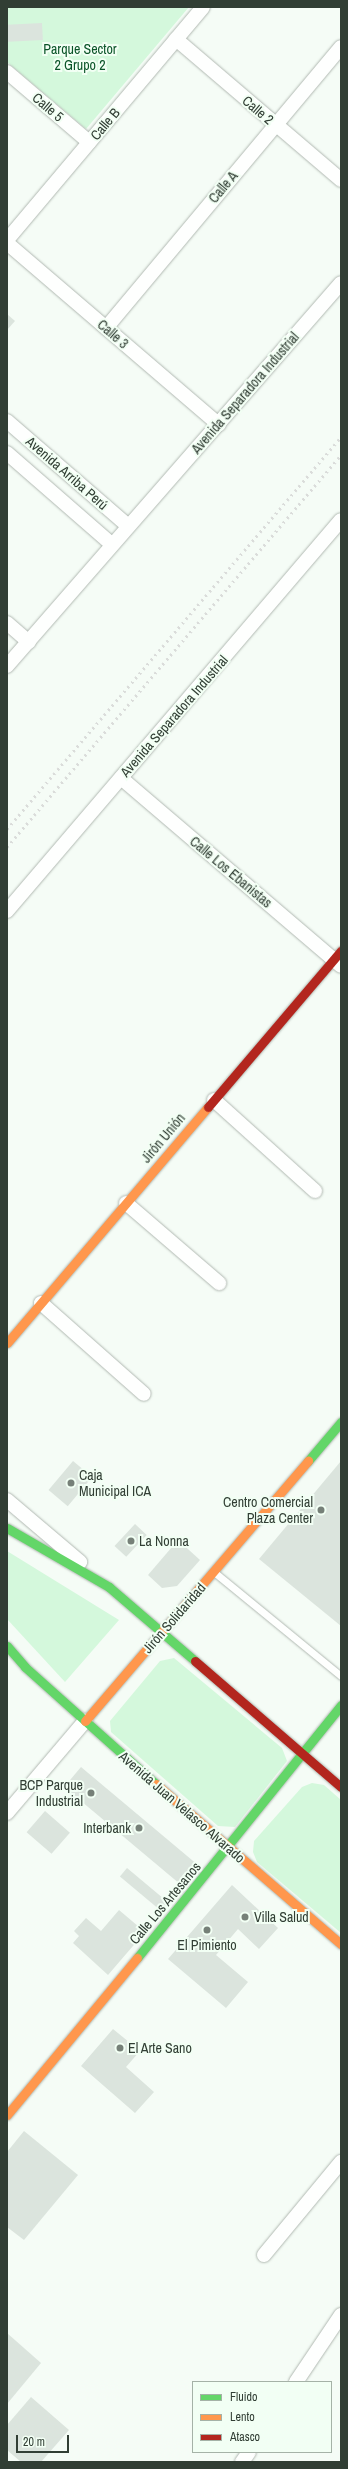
<!DOCTYPE html>
<html>
<head>
<meta charset="utf-8">
<style>
	body { margin:0 }
	#map { position:relative; width:348px; height:2469px; overflow:hidden; background:#f5fcf6; font-family:"Archivo Narrow",sans-serif }
	div>[style] { position:absolute }
	.green>* { inset:0; background:#d4f8dc }
	.building>* { inset:0; background:#dbe4dd; transform-origin:0 0 }
	.roads { filter:drop-shadow(0 0 1px #b1b9b2) drop-shadow(0 0 1px #b1b9b2) }
	.lane>* { height:7px; margin:-3.5px; padding:0 3.5px; transform-origin:3.5px; border-radius:3.5px; background:#fefffe }
	.street>* { height:14px; margin:-7px; padding:0 7px; transform-origin:7px; border-radius:7px; background:#fefffe }
	.fast>* { height:9px; margin:-4.5px; padding:0 4.5px; transform-origin:4.5px; border-radius:4.5px; background:#63d668 }
	.slow>* { height:9px; margin:-4.5px; padding:0 4.5px; transform-origin:4.5px; border-radius:4.5px; background:#ff974d }
	.jam>* { height:9px; margin:-4.5px; padding:0 4.5px; transform-origin:4.5px; border-radius:4.5px; background:#b3261e }
	.rail>* { height:3px; margin-top:-1.5px; transform-origin:0; background:repeating-linear-gradient(90deg,#dadcda 0 2px,transparent 0 6px) }
	.dots>* { width:11px; height:11px; translate:-50% -50%; box-sizing:border-box; border:2px solid #f2fff4; border-radius:50% }
	span { translate:-50% -50%; white-space:nowrap; text-align:center; line-height:1.15; -webkit-text-stroke:4px #f2fff4; paint-order:stroke }
	.park-label { font-size:14px; color:#0a5428 }
	.street-label { font-size:14px; color:#313e34 }
	.poi-label { font-size:14px; color:#313e34 }
	.left { translate:0 -50%; text-align:left }
	.right { translate:-100% -50%; text-align:right }
	.frame { position:absolute; inset:0; border:8px solid #313e34; pointer-events:none }
	.legend { position:absolute; left:192px; top:2381px; width:140px; height:72px; box-sizing:border-box; background:#f2fff4; border:1px solid #a5b2a7; margin:0; padding:5px 7px; list-style:none; font-size:12px; color:#313e34 }
	.legend li { display:flex; align-items:center; gap:8px; height:20px }
	.legend b { width:20px; border:1px solid #a5b2a7 }
	.scale { position:absolute; left:16px; top:2435px; width:53px; height:18px; box-sizing:border-box; border:2px solid #313e34; border-top:0; padding-left:5px; font-size:12px; line-height:14px; white-space:nowrap; color:#313e34; -webkit-text-stroke:3px #f2fff4; paint-order:stroke }
</style>
</head>
<body>
<div id="map">
	<div class="green">
		<i style="clip-path:polygon(7px 7px,189px 7px,86px 129px,7px 62px)"></i>
		<i style="clip-path:polygon(7px 1551px,119px 1620px,65px 1682px,7px 1619px)"></i>
		<i style="clip-path:polygon(174px 1658px,282px 1748px,287px 1761px,235px 1827px,218px 1826px,111px 1732px,110px 1721px,160px 1661px)"></i>
		<i style="clip-path:polygon(312px 1783px,324px 1785px,341px 1800px,341px 1933px,257px 1862px,253px 1852px,254px 1841px,302px 1787px)"></i>
	</div>
	<div class="building">
		<i style="left:42px;top:23px;width:17px;height:35px;rotate:87deg"></i>
		<i style="clip-path:polygon(7px 314px,15px 321px,7px 330px)"></i>
		<i style="left:73px;top:1461px;width:25px;height:38px;rotate:40deg"></i>
		<i style="clip-path:polygon(341px 1461px,341px 1626px,259px 1559px)"></i>
		<i style="left:135px;top:1524px;width:16px;height:30px;rotate:43deg"></i>
		<i style="clip-path:polygon(178px 1540px,200px 1560px,177px 1586px,162px 1588px,148px 1575px)"></i>
		<i style="left:81px;top:1767px;width:158px;height:26px;rotate:40deg"></i>
		<i style="left:45px;top:1811px;width:33px;height:28px;rotate:41deg"></i>
		<i style="left:127px;top:1868px;width:55px;height:11px;rotate:40deg"></i>
		<i style="clip-path:polygon(232px 1885px,278px 1928px,259px 1949px,238px 1929px,216px 1955px,248px 1982px,226px 2008px,168px 1959px)"></i>
		<i style="clip-path:polygon(119px 1910px,145px 1932px,108px 1975px,73px 1943px,79px 1936px,74px 1931px,86px 1918px,101px 1931px)"></i>
		<i style="clip-path:polygon(113px 2029px,140px 2051px,126px 2067px,154px 2092px,135px 2113px,81px 2066px)"></i>
		<i style="clip-path:polygon(24px 2131px,78px 2175px,24px 2240px,7px 2227px,7px 2152px)"></i>
		<i style="clip-path:polygon(7px 2333px,41px 2363px,7px 2404px)"></i>
		<i style="clip-path:polygon(31px 2397px,69px 2430px,41px 2462px,21px 2462px,7px 2450px,7px 2425px)"></i>
	</div>
	<div class="roads">
		<div class="lane">
			<i style="left:214px;top:1572px;width:164px;rotate:39.3deg"></i>
		</div>
		<div class="street">
			<i style="left:176px;top:39px;width:217px;rotate:40.5deg"></i>
			<i style="left:7px;top:72px;width:108px;rotate:40.5deg"></i>
			<i style="left:7px;top:240px;width:304px;rotate:-49.9deg"></i>
			<i style="left:7px;top:243px;width:279px;rotate:40.6deg"></i>
			<i style="left:106px;top:328px;width:366px;rotate:-50.1deg"></i>
			<i style="left:7px;top:421px;width:159px;rotate:40.9deg"></i>
			<i style="left:7px;top:453px;width:137px;rotate:41.1deg"></i>
			<i style="left:7px;top:623px;width:29px;rotate:41deg"></i>
			<i style="left:7px;top:666px;width:508px;rotate:-48.91deg"></i>
			<i style="left:121px;top:778px;width:289px;rotate:40.5deg"></i>
			<i style="left:7px;top:911px;width:514px;rotate:-49.5deg"></i>
			<i style="left:214px;top:1100px;width:136px;rotate:42deg"></i>
			<i style="left:126px;top:1203px;width:123px;rotate:40.7deg"></i>
			<i style="left:41px;top:1303px;width:137px;rotate:41.5deg"></i>
			<i style="left:7px;top:1500px;width:96px;rotate:40.3deg"></i>
			<i style="left:7px;top:1813px;width:121px;rotate:-49.7deg"></i>
			<i style="left:264px;top:2255px;width:121px;rotate:-50.4deg"></i>
			<i style="left:296px;top:2382px;width:81px;rotate:-56.1deg"></i>
			<i style="left:242px;top:2462px;width:12px;rotate:-55deg"></i>
		</div>
		<div class="fast">
			<i style="left:308px;top:1461px;width:51px;rotate:-49.8deg"></i>
			<i style="left:7px;top:1528px;width:118px;rotate:30deg"></i>
			<i style="left:109px;top:1587px;width:113px;rotate:40.7deg"></i>
			<i style="left:7px;top:1646px;width:28px;rotate:49deg"></i>
			<i style="left:25px;top:1667px;width:176px;rotate:41.8deg"></i>
			<i style="left:137px;top:1958px;width:325px;rotate:-51.1deg"></i>
		</div>
		<div class="slow">
			<i style="left:7px;top:1343px;width:310px;rotate:-49.6deg"></i>
			<i style="left:85px;top:1721px;width:343px;rotate:-49.4deg"></i>
			<i style="left:156px;top:1784px;width:245px;rotate:40.9deg"></i>
			<i style="left:7px;top:2115px;width:204px;rotate:-50.4deg"></i>
		</div>
		<div class="jam">
			<i style="left:208px;top:1107px;width:205px;rotate:-49.6deg"></i>
			<i style="left:195px;top:1661px;width:193px;rotate:40.8deg"></i>
		</div>
	</div>
	<div class="rail">
		<i style="left:7px;top:829px;width:515px;rotate:-49.57deg"></i>
		<i style="left:7px;top:847px;width:515px;rotate:-49.57deg"></i>
	</div>
	<div class="dots">
		<i style="left:71px;top:1483px;background:#768078"></i>
		<i style="left:321px;top:1510px;background:#768078"></i>
		<i style="left:131px;top:1541px;background:#768078"></i>
		<i style="left:91px;top:1793px;background:#768078"></i>
		<i style="left:139px;top:1828px;background:#768078"></i>
		<i style="left:245px;top:1917px;background:#768078"></i>
		<i style="left:207px;top:1930px;background:#768078"></i>
		<i style="left:120px;top:2048px;background:#768078"></i>
	</div>
	<div class="park-label">
		<span style="left:80px;top:57px">Parque Sector<br>2 Grupo 2</span>
	</div>
	<div class="street-label">
		<span style="left:48px;top:107px;rotate:40deg">Calle 5</span>
		<span style="left:258px;top:110px;rotate:40deg">Calle 2</span>
		<span style="left:105px;top:124px;rotate:-50deg">Calle B</span>
		<span style="left:223px;top:187px;rotate:-50deg">Calle A</span>
		<span style="left:113px;top:334px;rotate:41deg">Calle 3</span>
		<span style="left:245px;top:393px;rotate:-49deg">Avenida Separadora Industrial</span>
		<span style="left:67px;top:473px;rotate:41deg">Avenida Arriba Perú</span>
		<span style="left:174px;top:716px;rotate:-49deg">Avenida Separadora Industrial</span>
		<span style="left:231px;top:872px;rotate:40deg">Calle Los Ebanistas</span>
		<span style="left:163px;top:1138px;rotate:-50deg">Jirón Unión</span>
		<span style="left:174px;top:1618px;rotate:-49deg">Jirón Solidaridad</span>
		<span style="left:182px;top:1807px;rotate:41deg">Avenida Juan Velasco Alvarado</span>
		<span style="left:165px;top:1903px;rotate:-50deg">Calle Los Artesanos</span>
	</div>
	<div class="poi-label">
		<span class="left" style="left:79px;top:1483px">Caja<br>Municipal ICA</span>
		<span class="right" style="left:313px;top:1510px">Centro Comercial<br>Plaza Center</span>
		<span class="left" style="left:139px;top:1541px">La Nonna</span>
		<span class="right" style="left:83px;top:1793px">BCP Parque<br>Industrial</span>
		<span class="right" style="left:131px;top:1828px">Interbank</span>
		<span class="left" style="left:254px;top:1917px">Villa Salud</span>
		<span style="left:207px;top:1945px">El Pimiento</span>
		<span class="left" style="left:128px;top:2048px">El Arte Sano</span>
	</div>
	<div class="frame"></div>
	<ul class="legend">
	<li><b style="height:5px;background:#63d668"></b>Fluido</li>
	<li><b style="height:5px;background:#ff974d"></b>Lento</li>
	<li><b style="height:5px;background:#b3261e"></b>Atasco</li>
	</ul>
	<div class="scale">20 m</div>
</div>
</body>
</html>
